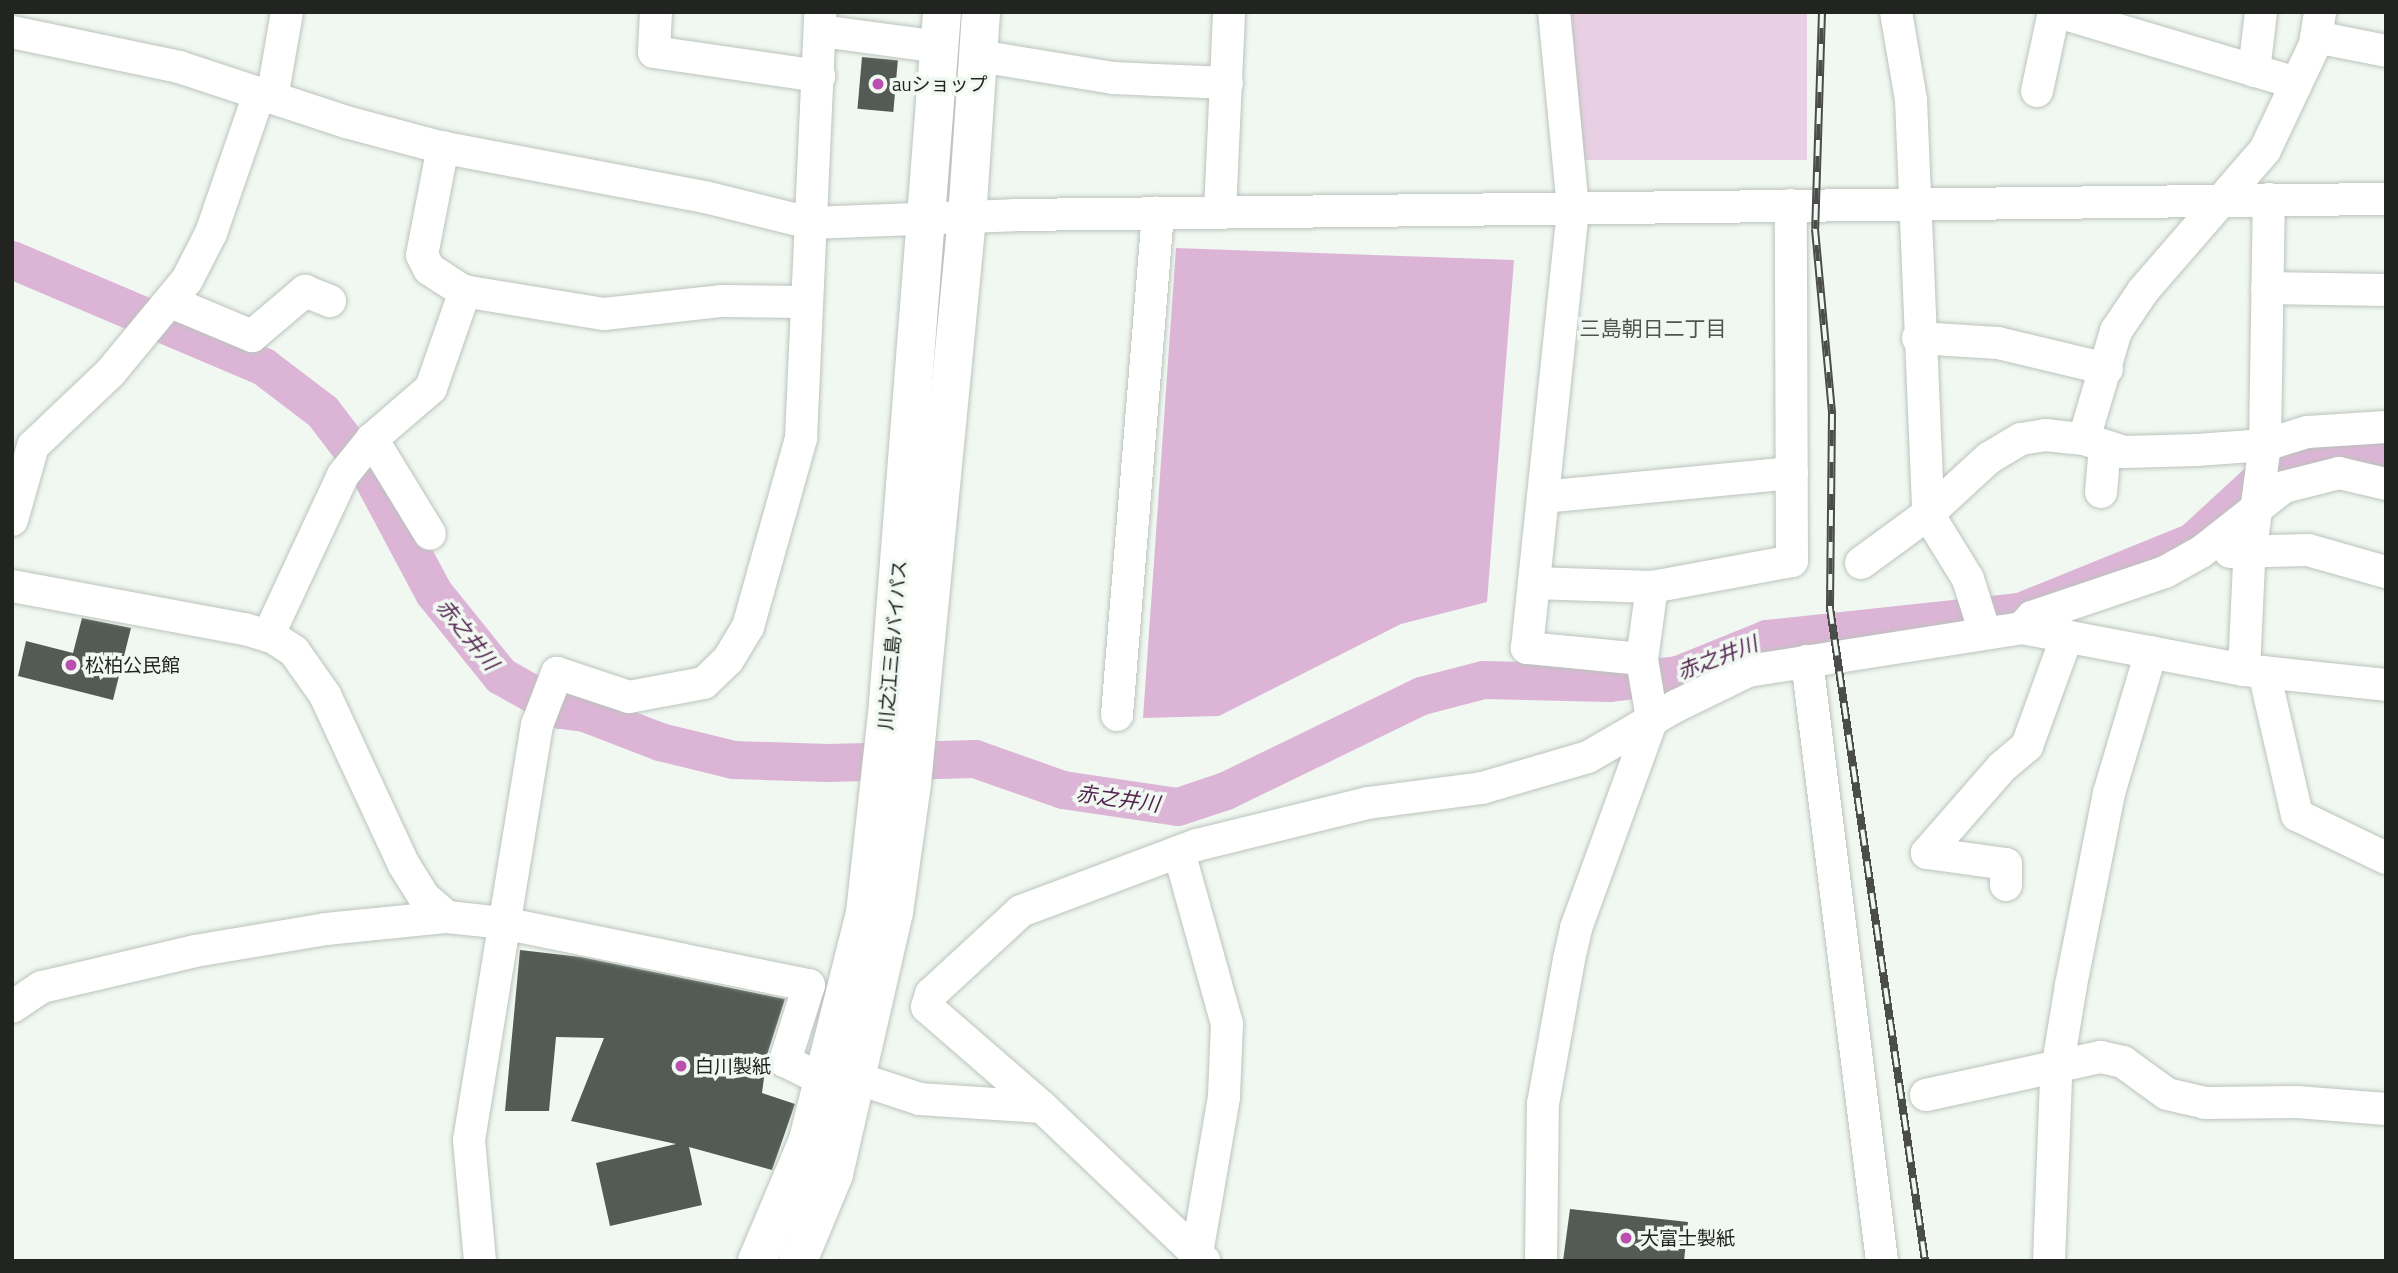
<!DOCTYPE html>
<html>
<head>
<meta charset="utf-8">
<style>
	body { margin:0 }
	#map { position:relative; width:2398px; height:1273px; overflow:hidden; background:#f0f8f1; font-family:"Titillium Web","Noto Sans JP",sans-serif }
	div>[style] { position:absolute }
	.green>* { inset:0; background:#e8cfe4; transform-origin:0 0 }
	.water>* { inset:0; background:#dcb5d6 }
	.river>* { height:38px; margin:-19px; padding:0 19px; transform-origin:19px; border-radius:19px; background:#dcb5d6 }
	.building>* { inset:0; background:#545b56; transform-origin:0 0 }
	.roads { filter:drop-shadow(0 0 2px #bbc3bc) drop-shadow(0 0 2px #bbc3bc) }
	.minor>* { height:32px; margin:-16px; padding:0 16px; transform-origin:16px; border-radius:16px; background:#fff }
	.highway>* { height:38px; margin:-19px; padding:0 19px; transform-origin:19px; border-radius:19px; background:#fff }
	.rail>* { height:8px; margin-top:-4px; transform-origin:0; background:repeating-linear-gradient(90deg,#f0f8f1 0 16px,#4a4d4a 0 32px); box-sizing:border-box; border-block:2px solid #4a4d4a }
	.dots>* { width:19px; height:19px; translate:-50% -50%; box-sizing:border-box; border:4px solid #f0f8f1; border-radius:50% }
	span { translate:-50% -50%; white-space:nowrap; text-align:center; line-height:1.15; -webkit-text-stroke:7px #f0f8f1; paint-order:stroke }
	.poi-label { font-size:19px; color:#222422 }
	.left { translate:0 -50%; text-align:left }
	.street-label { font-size:19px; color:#222422 }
	.neighbourhood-label { font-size:21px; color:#4e5550 }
	.water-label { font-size:21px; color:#53244f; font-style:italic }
	.frame { position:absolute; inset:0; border:14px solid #222422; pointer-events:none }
</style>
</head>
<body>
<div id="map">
	<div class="green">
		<i style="left:1563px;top:12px;width:244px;height:148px"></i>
	</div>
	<div class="water">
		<i style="clip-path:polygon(1176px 248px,1514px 260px,1487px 602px,1401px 624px,1219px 716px,1143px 718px)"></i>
	</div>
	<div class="river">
		<i style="left:12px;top:260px;width:274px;rotate:23deg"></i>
		<i style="left:264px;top:367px;width:74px;rotate:37.3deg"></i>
		<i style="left:323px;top:412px;width:79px;rotate:52.7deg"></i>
		<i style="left:371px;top:475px;width:134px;rotate:61.9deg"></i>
		<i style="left:434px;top:593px;width:107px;rotate:51.1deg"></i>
		<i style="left:501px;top:676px;width:69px;rotate:29.5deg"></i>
		<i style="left:561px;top:710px;width:24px;rotate:7deg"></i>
		<i style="left:585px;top:713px;width:80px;rotate:21.1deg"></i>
		<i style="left:660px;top:742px;width:76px;rotate:13.7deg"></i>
		<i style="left:734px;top:760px;width:94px;rotate:1.8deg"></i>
		<i style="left:828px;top:763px;width:147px;rotate:-1.6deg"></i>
		<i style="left:975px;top:759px;width:93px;rotate:19.4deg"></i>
		<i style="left:1063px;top:790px;width:116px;rotate:8.4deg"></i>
		<i style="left:1178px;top:807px;width:51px;rotate:-18.4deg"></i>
		<i style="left:1226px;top:791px;width:218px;rotate:-25.9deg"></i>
		<i style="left:1422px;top:696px;width:64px;rotate:-14.5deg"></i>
		<i style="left:1484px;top:680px;width:126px;rotate:1.4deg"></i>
		<i style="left:1610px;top:683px;width:68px;rotate:-6.7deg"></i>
		<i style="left:1678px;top:675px;width:96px;rotate:-22deg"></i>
		<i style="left:1767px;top:639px;width:254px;rotate:-6.1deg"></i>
		<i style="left:2020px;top:612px;width:187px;rotate:-22deg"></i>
		<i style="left:2193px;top:542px;width:106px;rotate:-42.7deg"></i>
		<i style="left:2271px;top:470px;width:47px;rotate:-20deg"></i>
		<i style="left:2315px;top:454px;width:71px;rotate:4.8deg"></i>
	</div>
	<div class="building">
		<i style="left:862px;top:57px;width:36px;height:52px;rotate:5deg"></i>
		<i style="clip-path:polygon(82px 618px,131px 628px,113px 700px,18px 676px,26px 641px,73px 653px)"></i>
		<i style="clip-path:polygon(520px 950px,581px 957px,785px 999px,767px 1055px,762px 1093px,795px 1104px,772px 1170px,689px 1147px,702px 1205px,610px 1226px,596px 1163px,676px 1144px,571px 1121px,604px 1038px,556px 1037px,549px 1111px,505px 1111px)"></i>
		<i style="clip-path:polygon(1570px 1209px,1688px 1222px,1684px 1261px,1563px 1261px)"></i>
	</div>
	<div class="roads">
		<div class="minor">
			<i style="left:656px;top:12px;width:40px;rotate:92.9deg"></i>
			<i style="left:654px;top:52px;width:167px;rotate:8.3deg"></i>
			<i style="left:1896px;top:12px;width:89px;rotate:80.3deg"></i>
			<i style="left:1911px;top:100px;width:414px;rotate:87.6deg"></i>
			<i style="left:1928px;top:514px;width:76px;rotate:58.4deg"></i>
			<i style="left:1968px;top:579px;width:57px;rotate:72.5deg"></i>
			<i style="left:2058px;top:12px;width:248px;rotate:16.6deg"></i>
			<i style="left:821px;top:31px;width:119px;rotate:7.7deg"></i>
			<i style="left:12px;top:32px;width:171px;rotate:11.8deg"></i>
			<i style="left:179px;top:67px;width:176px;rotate:18.2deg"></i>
			<i style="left:346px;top:122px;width:97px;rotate:14.9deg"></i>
			<i style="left:440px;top:147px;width:270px;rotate:10.7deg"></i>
			<i style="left:705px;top:197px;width:108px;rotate:13.9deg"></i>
			<i style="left:810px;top:223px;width:204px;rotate:-2.2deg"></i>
			<i style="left:1014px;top:215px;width:1372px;rotate:-0.67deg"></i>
			<i style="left:2316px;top:37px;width:71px;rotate:11.3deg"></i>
			<i style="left:979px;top:56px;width:136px;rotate:9.3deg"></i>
			<i style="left:1113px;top:78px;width:114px;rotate:2.5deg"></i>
			<i style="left:2254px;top:71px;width:59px;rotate:-83.2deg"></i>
			<i style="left:2037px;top:91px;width:81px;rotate:-77.9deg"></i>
			<i style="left:272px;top:98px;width:87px;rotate:-80.1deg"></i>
			<i style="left:443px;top:147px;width:110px;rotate:101deg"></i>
			<i style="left:422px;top:255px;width:16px;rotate:63deg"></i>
			<i style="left:429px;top:269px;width:40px;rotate:32.9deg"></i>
			<i style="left:463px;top:291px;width:143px;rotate:9.3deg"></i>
			<i style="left:604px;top:314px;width:119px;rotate:-6.3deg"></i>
			<i style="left:722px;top:301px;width:82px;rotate:0.7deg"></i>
			<i style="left:1220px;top:212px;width:200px;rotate:-87.4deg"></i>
			<i style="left:2267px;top:288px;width:119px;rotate:1deg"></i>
			<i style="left:171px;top:302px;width:88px;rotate:22.8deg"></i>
			<i style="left:252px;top:336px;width:70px;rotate:-40.3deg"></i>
			<i style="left:305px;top:291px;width:27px;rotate:22deg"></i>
			<i style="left:1918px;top:338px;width:80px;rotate:3.6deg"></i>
			<i style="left:1998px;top:343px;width:112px;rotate:13.4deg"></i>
			<i style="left:372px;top:439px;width:111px;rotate:58.6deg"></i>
			<i style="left:2084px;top:439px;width:113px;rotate:-73.5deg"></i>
			<i style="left:2116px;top:331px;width:48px;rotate:-56deg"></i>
			<i style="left:2143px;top:291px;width:186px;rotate:-49.1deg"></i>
			<i style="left:2265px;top:150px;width:117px;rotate:-64.7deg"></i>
			<i style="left:2315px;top:44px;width:32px;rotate:-81deg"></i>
			<i style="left:2101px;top:492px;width:46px;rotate:-85deg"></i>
			<i style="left:1543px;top:497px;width:250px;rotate:-5.5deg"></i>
			<i style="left:12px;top:520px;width:77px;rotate:-74.2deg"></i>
			<i style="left:33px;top:446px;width:106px;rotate:-43.5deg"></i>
			<i style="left:110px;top:373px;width:121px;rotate:-50.4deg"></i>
			<i style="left:187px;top:280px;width:53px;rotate:-62.9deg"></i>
			<i style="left:211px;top:233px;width:147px;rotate:-70.9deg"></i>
			<i style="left:2230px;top:552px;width:78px;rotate:-1.5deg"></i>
			<i style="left:2308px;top:550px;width:81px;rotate:15.8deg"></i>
			<i style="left:1861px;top:563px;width:83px;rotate:-36.2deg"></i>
			<i style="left:1928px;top:514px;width:83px;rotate:-42.6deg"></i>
			<i style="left:1989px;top:458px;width:37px;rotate:-31deg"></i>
			<i style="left:2021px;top:439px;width:24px;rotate:-9deg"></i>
			<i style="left:2045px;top:435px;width:39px;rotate:6deg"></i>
			<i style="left:2084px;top:439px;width:42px;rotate:18deg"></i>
			<i style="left:2124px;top:452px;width:73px;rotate:-1.6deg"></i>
			<i style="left:2197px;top:450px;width:68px;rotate:-4.2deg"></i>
			<i style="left:2265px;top:445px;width:44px;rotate:-17.2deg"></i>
			<i style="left:2307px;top:432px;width:79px;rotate:-3.6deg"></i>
			<i style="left:1534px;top:583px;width:118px;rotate:1.9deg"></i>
			<i style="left:1652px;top:587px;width:142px;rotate:-10.5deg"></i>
			<i style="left:1792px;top:561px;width:356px;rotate:-90.2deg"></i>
			<i style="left:12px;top:586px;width:237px;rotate:10.5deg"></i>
			<i style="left:245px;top:629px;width:30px;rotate:17deg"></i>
			<i style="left:274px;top:638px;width:24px;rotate:33deg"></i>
			<i style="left:294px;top:651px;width:54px;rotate:54.8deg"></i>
			<i style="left:325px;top:695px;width:187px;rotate:65.1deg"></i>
			<i style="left:404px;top:865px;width:38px;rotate:58deg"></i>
			<i style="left:424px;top:897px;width:30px;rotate:41deg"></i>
			<i style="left:2022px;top:628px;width:15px;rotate:-48deg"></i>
			<i style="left:2032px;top:617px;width:140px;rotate:-18.7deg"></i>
			<i style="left:2165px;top:572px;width:41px;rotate:-29.1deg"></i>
			<i style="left:2201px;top:552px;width:105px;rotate:-38.1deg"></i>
			<i style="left:2284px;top:487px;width:57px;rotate:-14.3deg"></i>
			<i style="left:2339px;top:473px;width:48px;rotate:13.2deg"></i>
			<i style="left:268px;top:636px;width:178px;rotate:-65deg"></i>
			<i style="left:343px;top:475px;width:46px;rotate:-51.1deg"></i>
			<i style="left:372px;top:439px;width:78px;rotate:-40.8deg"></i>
			<i style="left:431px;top:388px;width:103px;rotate:-70.7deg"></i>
			<i style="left:1642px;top:659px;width:73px;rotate:-82.1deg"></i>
			<i style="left:1807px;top:661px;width:605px;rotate:82.87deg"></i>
			<i style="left:2244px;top:670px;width:107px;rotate:-87.3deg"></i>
			<i style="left:2249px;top:563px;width:119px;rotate:-82.3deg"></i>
			<i style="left:2265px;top:445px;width:246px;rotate:-89.1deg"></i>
			<i style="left:2264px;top:672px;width:147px;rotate:77deg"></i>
			<i style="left:2297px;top:815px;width:99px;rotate:25.8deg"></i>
			<i style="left:1117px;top:715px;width:504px;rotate:-85.33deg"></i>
			<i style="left:1179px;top:852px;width:179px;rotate:74.4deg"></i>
			<i style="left:1227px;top:1024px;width:73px;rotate:92.4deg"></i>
			<i style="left:1224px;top:1097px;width:158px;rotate:99.8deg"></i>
			<i style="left:2006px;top:885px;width:21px;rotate:-90deg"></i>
			<i style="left:2006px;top:864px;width:80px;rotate:-172.1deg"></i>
			<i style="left:1927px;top:853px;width:114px;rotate:-48.9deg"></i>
			<i style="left:2002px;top:767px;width:33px;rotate:-40deg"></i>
			<i style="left:2027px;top:746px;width:117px;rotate:-70deg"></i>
			<i style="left:12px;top:1007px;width:36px;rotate:-34deg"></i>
			<i style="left:42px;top:987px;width:157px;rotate:-13.2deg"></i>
			<i style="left:195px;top:951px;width:133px;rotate:-9.5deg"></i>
			<i style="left:326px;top:929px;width:122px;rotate:-5.7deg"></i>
			<i style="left:447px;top:917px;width:56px;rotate:6.1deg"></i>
			<i style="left:503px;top:923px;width:312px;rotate:11.5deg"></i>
			<i style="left:809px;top:985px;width:80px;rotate:107.5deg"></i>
			<i style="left:785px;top:1061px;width:45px;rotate:26.6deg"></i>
			<i style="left:825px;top:1081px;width:34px;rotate:-3deg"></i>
			<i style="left:859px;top:1079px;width:64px;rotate:18.2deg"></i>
			<i style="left:920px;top:1099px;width:122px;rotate:3.8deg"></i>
			<i style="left:1042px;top:1107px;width:224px;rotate:43.5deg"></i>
			<i style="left:1926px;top:1095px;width:179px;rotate:-12.3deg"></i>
			<i style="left:2101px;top:1057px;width:23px;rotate:13deg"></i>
			<i style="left:2123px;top:1062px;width:54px;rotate:36deg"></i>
			<i style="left:2167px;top:1094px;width:39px;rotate:13deg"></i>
			<i style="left:2205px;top:1103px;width:92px;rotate:-0.6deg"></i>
			<i style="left:2297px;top:1102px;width:89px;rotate:4.5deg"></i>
			<i style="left:1042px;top:1107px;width:152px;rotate:-139deg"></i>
			<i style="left:927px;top:1007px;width:14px;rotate:-73deg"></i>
			<i style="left:931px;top:994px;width:122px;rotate:-42.7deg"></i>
			<i style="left:1021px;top:911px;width:188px;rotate:-20.6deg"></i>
			<i style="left:1197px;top:845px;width:176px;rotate:-13.8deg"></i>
			<i style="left:1368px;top:803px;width:115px;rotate:-7.5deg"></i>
			<i style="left:1482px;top:788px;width:110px;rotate:-16.3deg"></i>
			<i style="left:1588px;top:757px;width:102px;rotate:-30.1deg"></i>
			<i style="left:1676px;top:706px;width:80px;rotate:-25.9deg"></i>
			<i style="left:1748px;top:671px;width:277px;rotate:-8.9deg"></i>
			<i style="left:2022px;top:628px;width:226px;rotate:10.7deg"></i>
			<i style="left:2244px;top:670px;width:143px;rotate:6deg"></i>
			<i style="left:480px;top:1261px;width:121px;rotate:-95.2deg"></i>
			<i style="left:469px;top:1140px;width:421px;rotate:-80.7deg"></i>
			<i style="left:537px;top:725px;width:56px;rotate:-69deg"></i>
			<i style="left:557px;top:673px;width:76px;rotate:18.4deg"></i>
			<i style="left:629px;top:697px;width:76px;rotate:-10.6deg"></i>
			<i style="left:704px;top:683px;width:33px;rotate:-44deg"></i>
			<i style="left:728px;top:660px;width:39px;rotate:-59deg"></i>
			<i style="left:748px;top:627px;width:196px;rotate:-74.3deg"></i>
			<i style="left:801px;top:438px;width:426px;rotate:-87.4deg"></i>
			<i style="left:1541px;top:1261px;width:157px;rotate:-89.3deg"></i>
			<i style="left:1543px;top:1104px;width:147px;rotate:-79.8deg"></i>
			<i style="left:1569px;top:959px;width:32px;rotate:-77deg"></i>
			<i style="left:1576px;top:928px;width:222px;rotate:-70deg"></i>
			<i style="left:1652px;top:719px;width:61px;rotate:-99.5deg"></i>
			<i style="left:1642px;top:659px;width:116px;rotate:-174.5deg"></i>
			<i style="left:1527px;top:648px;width:442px;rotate:-84deg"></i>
			<i style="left:1573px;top:208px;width:197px;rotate:-95.5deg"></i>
			<i style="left:2049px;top:1261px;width:185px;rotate:-87.8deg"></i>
			<i style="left:2056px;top:1076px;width:92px;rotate:-80.6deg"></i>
			<i style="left:2071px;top:985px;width:196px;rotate:-78.8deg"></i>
			<i style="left:2109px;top:793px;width:147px;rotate:-73.4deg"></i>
		</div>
		<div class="highway">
			<i style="left:757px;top:1261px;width:131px;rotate:-67.1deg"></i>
			<i style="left:808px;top:1140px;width:234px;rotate:-75.9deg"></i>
			<i style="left:865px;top:913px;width:211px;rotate:-83.7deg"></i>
			<i style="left:888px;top:703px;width:693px;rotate:-85.53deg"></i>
			<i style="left:798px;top:1261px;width:94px;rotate:-67.5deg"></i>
			<i style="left:834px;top:1174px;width:269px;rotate:-77.1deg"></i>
			<i style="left:894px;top:912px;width:129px;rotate:-82deg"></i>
			<i style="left:912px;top:784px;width:569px;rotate:-84.45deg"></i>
			<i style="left:967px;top:218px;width:206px;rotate:-86.1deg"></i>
		</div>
	</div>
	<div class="rail">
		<i style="left:1822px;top:12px;width:217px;rotate:91.8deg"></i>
		<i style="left:1815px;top:229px;width:186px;rotate:84.7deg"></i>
		<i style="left:1832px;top:414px;width:194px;rotate:90.6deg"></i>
		<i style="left:1830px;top:608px;width:660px;rotate:81.72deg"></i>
	</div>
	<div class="dots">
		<i style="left:878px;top:84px;background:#ba4fb0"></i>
		<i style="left:71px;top:665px;background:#ba4fb0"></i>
		<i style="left:681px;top:1066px;background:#ba4fb0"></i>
		<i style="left:1626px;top:1238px;background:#ba4fb0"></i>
	</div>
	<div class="poi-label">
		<span class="left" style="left:892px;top:84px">auショップ</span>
		<span class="left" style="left:85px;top:665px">松柏公民館</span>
		<span class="left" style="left:695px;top:1066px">白川製紙</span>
		<span class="left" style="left:1640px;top:1238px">大富士製紙</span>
	</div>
	<div class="street-label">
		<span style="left:892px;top:645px;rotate:-85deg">川之江三島バイパス</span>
	</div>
	<div class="neighbourhood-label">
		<span style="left:1653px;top:328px">三島朝日二丁目</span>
	</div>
	<div class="water-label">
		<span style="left:468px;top:634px;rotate:51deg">赤之井川</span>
		<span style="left:1717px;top:657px;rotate:-21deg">赤之井川</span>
		<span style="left:1118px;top:798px;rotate:8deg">赤之井川</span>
	</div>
	<div class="frame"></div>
</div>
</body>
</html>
